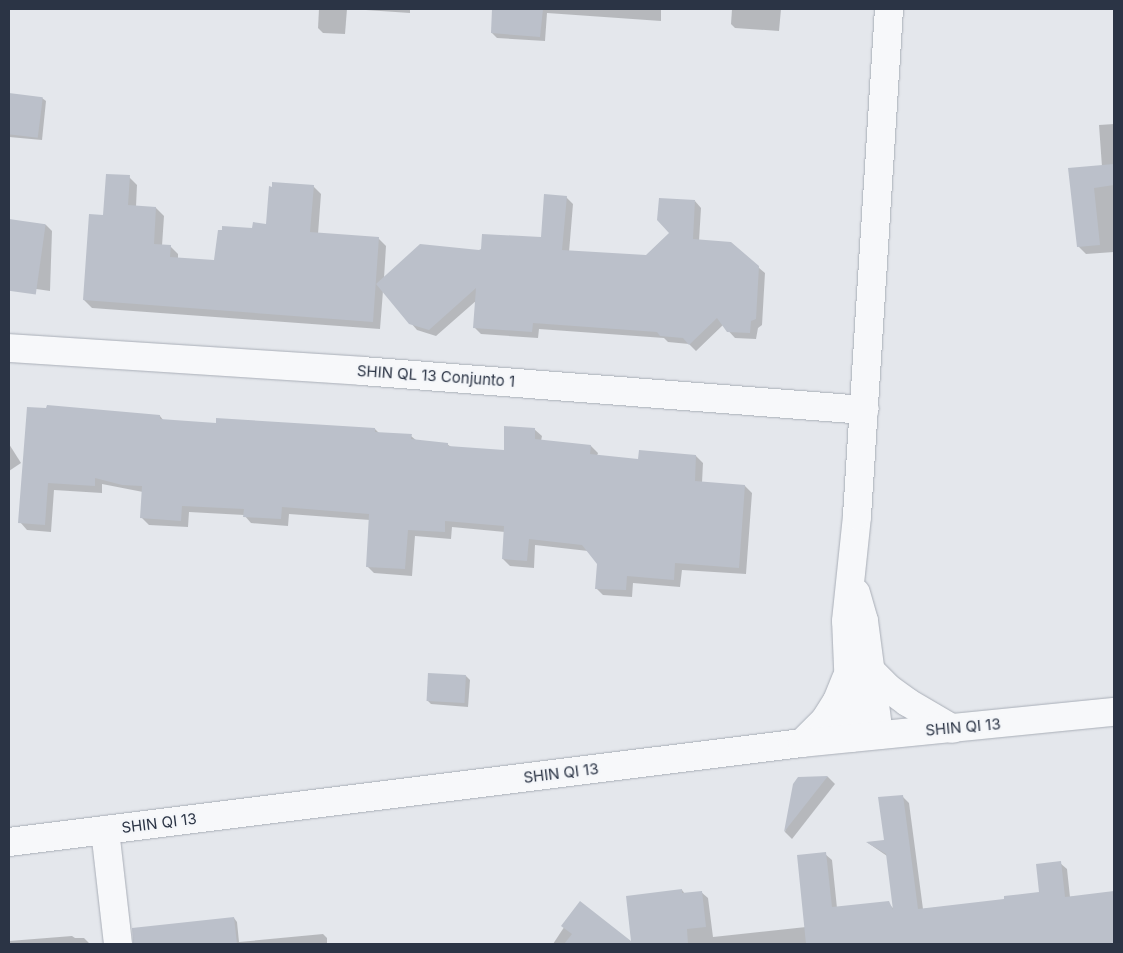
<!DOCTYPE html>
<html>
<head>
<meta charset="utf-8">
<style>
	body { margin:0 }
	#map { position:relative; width:1123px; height:953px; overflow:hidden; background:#e4e7ec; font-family:Inter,sans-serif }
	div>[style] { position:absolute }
	.shadow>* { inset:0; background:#0003 }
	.building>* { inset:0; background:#bbc0ca; transform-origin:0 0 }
	.roads { filter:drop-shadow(0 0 1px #a9aeb7) drop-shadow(0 0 1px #a9aeb7) }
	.minor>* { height:28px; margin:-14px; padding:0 14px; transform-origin:14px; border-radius:14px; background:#f7f8fa }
	.tertiary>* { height:28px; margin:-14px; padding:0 14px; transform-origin:14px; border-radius:14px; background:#f7f8fa }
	span { translate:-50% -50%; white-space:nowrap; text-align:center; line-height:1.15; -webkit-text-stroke:4px #f4f6f9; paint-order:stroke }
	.street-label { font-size:15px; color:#2b3445 }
	.frame { position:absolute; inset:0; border:10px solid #2b3445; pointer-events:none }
</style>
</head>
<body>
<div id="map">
	<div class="shadow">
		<i style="clip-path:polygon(319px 9px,347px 9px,345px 34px,323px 33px,318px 28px)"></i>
		<i style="clip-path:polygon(351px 9px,426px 9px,410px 9px,410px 13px)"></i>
		<i style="clip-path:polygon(494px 9px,661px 9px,661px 21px,547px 13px,545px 41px,497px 38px,492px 33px)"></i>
		<i style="clip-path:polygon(732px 9px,781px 9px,779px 31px,735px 28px,731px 24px)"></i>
		<i style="clip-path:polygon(9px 95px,42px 98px,46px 101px,42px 140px,9px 137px)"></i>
		<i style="clip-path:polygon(1114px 124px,1114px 252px,1086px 254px,1078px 246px,1070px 170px,1102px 167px,1099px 125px)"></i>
		<i style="clip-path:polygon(129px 177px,137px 185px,136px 207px,156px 208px,164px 216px,162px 246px,170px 246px,178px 254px,178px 259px,215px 262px,253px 230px,268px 225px,313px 186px,321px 194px,318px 234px,378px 238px,386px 246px,384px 278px,479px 251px,542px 238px,566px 197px,573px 204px,569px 252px,646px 256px,670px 233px,695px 201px,701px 208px,699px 241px,758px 267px,765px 273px,762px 325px,758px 328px,756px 339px,735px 338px,723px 325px,696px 351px,689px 344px,668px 342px,664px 338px,539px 329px,538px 338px,481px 334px,475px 328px,477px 300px,436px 336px,417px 330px,383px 291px,380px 329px,92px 308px,84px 300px,104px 217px)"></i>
		<i style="clip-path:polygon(9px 220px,46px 225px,52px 231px,50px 291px,9px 285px)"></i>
		<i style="clip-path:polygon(28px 408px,160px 416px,164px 421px,217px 424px,375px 429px,380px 434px,411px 436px,417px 441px,447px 444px,451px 447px,506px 452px,534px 429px,542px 436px,541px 441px,591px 446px,598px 453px,597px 456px,640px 460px,696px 456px,703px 463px,702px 483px,745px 486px,752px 493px,746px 574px,682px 570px,680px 587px,633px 583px,632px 597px,603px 595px,596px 588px,598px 564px,588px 551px,535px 545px,534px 568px,510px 566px,503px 559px,505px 532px,452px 527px,451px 539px,415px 536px,412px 576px,374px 573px,367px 566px,370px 520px,289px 514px,288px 526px,251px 523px,244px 515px,189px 512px,188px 527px,149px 525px,142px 518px,143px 492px,102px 484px,102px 493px,54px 490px,51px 532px,27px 530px,20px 522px)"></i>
		<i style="clip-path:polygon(9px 444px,21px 463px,9px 471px)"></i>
		<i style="clip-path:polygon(466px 676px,470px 680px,468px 707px,431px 704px,427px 700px)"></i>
		<i style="clip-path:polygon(828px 777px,835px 784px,792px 839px,785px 832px,794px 784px,798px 778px)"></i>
		<i style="clip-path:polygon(902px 796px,909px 803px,923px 909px,1006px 900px,1041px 893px,1060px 863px,1067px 869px,1070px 897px,1114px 893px,1114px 944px,632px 944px,627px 897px,682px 890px,685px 894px,701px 892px,708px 898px,713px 937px,806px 927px,825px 854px,832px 860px,837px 908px,888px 903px,894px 909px,887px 856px,868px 843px,885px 841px)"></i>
		<i style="clip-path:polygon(580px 903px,632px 944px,553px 944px)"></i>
		<i style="clip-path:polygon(234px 918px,237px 922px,239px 942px,323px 934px,327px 938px,327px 944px,160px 944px,158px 926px)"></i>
		<i style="clip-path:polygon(72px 936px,75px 938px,84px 938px,90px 944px,9px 944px,9px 941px)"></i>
	</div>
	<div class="building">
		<i style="clip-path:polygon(492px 9px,543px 9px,540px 37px,491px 33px)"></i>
		<i style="left:9px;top:93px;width:34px;height:41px;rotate:7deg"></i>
		<i style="clip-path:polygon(1114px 164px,1114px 185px,1094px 188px,1100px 245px,1077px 247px,1068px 168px)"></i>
		<i style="clip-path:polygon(106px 174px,130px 175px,128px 205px,156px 207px,154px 244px,171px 245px,170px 257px,214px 260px,218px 230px,222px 230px,222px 226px,252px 228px,253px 222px,266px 224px,269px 186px,272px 187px,272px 182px,314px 185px,310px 232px,379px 237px,373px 322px,83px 300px,89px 214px,103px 215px)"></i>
		<i style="clip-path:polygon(544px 194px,567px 196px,562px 250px,646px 255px,669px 233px,657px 220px,659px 198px,695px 200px,693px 239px,731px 242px,759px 266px,756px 319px,751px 321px,750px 333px,727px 332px,717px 318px,689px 345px,683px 338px,660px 336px,657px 332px,533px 323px,532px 332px,473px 328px,476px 288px,429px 330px,409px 324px,376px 284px,420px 244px,479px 250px,481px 249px,482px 234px,541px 237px)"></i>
		<i style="left:9px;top:219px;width:37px;height:71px;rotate:8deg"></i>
		<i style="clip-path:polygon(47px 405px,160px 415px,160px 419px,216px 423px,216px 418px,375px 428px,375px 432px,412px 434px,411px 439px,448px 443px,448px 446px,504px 450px,504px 426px,535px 428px,535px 439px,591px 445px,590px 454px,638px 459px,639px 450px,696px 455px,695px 481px,745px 485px,739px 568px,675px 563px,674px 580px,627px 576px,626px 590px,595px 589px,597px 564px,582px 545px,529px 539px,527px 561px,502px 559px,504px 526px,445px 521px,445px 532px,408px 530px,405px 569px,366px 567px,369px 514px,282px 507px,281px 519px,243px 517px,244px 509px,182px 506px,181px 521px,140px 518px,142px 486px,122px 485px,95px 478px,95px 486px,48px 483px,45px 525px,18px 523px,27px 407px,46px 408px)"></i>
		<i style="left:428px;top:673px;width:38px;height:28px;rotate:3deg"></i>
		<i style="clip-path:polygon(828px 776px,784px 832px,793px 784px,798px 777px)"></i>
		<i style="clip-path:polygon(903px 795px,918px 909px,1004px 899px,1004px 896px,1039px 892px,1036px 864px,1061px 861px,1065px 897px,1114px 891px,1114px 944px,806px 944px,797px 855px,826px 852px,832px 907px,889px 901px,893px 910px,886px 854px,866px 842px,884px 840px,878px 797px)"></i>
		<i style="clip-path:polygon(682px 889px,682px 893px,702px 891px,706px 927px,687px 929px,688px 944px,564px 944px,572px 934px,561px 926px,580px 901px,631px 941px,626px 896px)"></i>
		<i style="clip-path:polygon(234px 917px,237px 944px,133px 944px,132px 928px)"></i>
	</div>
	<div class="roads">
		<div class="minor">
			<i style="left:9px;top:348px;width:354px;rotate:3.7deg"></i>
			<i style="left:362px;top:371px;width:504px;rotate:4.44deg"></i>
			<i style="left:105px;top:830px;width:115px;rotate:83.5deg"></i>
		</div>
		<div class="tertiary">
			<i style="left:856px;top:593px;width:29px;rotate:74deg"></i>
			<i style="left:864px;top:621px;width:115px;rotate:82.5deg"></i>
			<i style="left:871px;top:671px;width:24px;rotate:45deg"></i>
			<i style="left:888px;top:688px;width:24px;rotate:36deg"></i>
			<i style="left:907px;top:702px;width:53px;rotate:30.4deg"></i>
			<i style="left:851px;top:738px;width:117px;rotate:-92.4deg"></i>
			<i style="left:846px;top:621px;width:106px;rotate:-84deg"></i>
			<i style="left:857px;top:516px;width:508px;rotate:-86.39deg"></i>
			<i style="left:802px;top:743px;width:33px;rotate:-45deg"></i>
			<i style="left:825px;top:720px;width:22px;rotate:-58deg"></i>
			<i style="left:837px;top:701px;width:24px;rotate:-68deg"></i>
			<i style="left:9px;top:842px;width:799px;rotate:-7.12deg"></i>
			<i style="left:802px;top:743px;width:314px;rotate:-5.7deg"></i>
		</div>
	</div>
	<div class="street-label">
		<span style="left:436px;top:376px;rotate:4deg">SHIN QL 13 Conjunto 1</span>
		<span style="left:963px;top:727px;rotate:-5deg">SHIN QI 13</span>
		<span style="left:561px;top:773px;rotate:-7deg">SHIN QI 13</span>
		<span style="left:159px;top:823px;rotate:-7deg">SHIN QI 13</span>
	</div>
	<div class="frame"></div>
</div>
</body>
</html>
